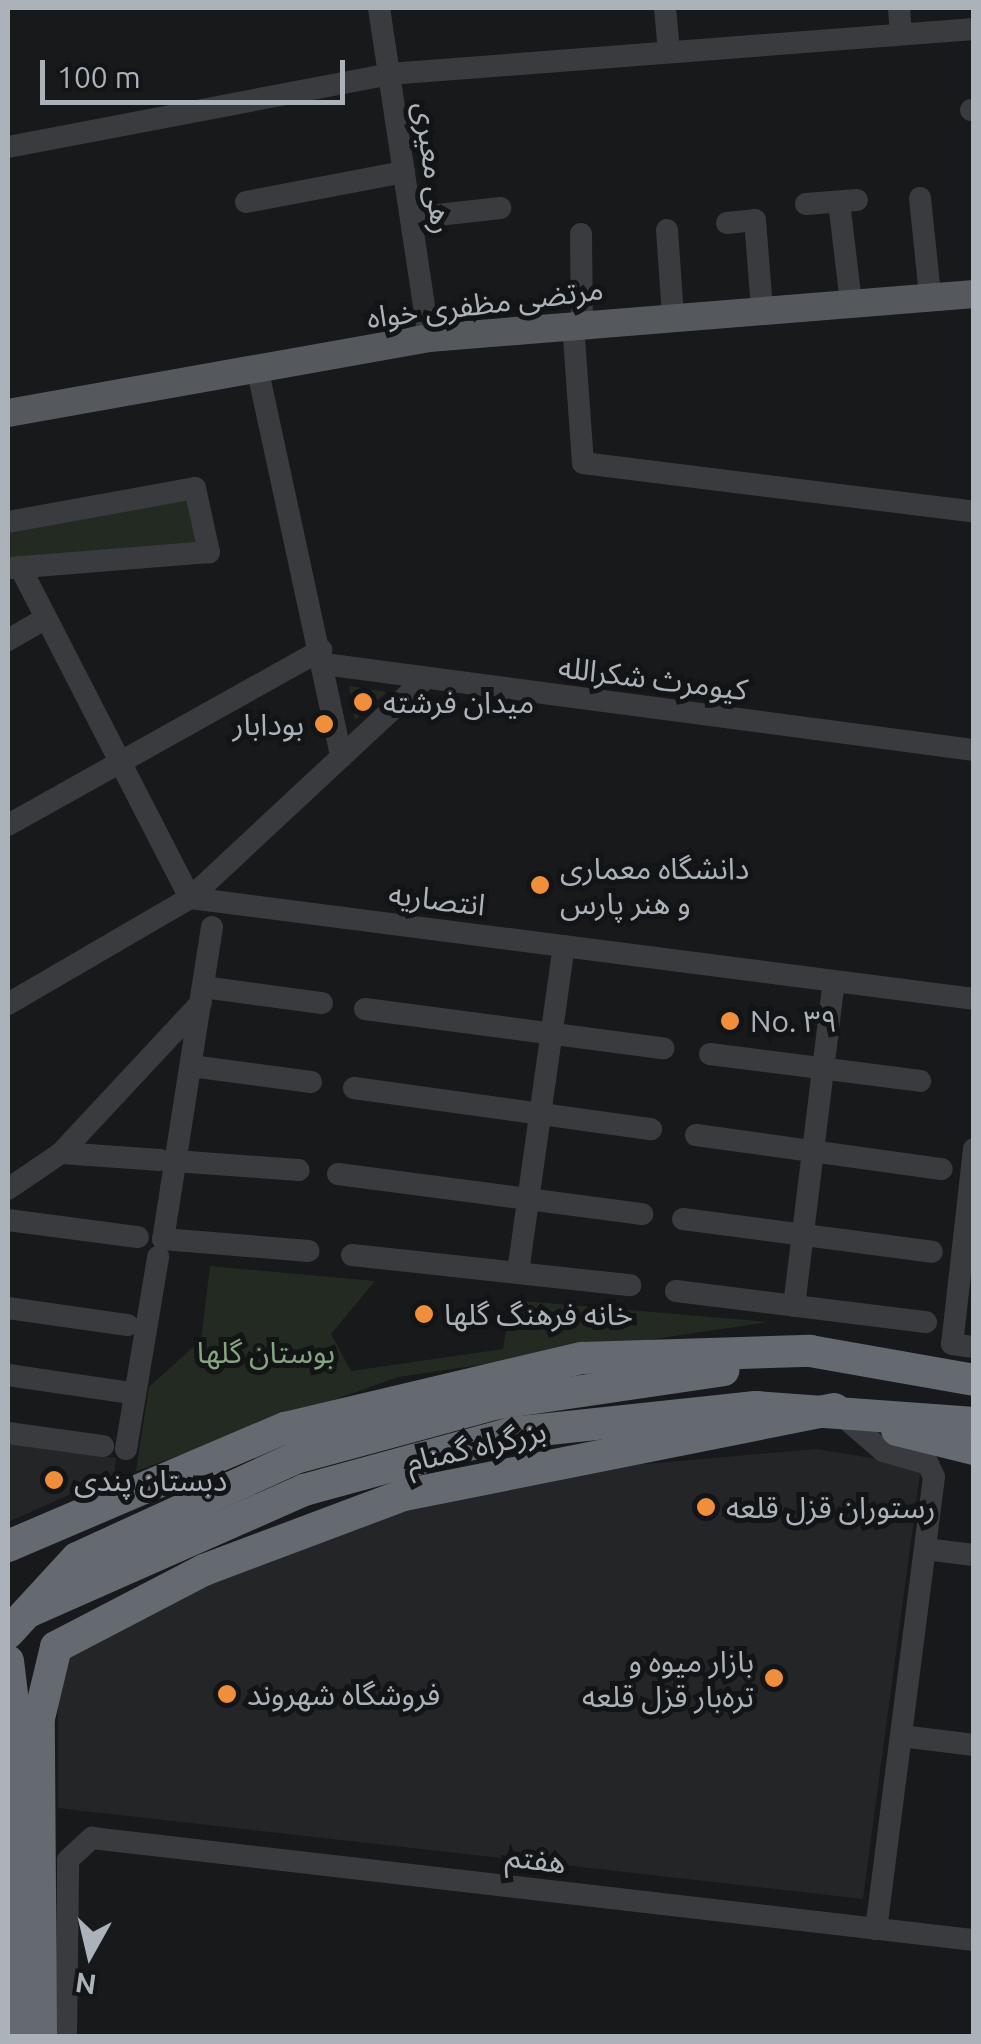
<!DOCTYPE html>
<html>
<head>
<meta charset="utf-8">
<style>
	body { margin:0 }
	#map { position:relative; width:981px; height:2044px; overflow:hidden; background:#18191a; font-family:Ubuntu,"Noto Sans Arabic",sans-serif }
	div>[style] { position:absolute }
	.built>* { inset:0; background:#242527 }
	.green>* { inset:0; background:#232a22 }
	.minor>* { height:22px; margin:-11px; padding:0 11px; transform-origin:11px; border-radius:11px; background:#393b3f }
	.major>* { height:28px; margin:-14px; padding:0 14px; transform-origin:14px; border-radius:14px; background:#55595e }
	.highway>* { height:32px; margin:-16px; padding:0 16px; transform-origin:16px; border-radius:16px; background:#656a70 }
	.highway-bridge>* { height:32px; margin:-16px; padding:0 16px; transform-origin:16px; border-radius:16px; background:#656a70 }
	.dots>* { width:28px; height:28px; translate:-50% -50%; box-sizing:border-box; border:5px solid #131415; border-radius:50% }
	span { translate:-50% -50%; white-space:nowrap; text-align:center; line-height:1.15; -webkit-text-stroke:10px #131415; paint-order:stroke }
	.street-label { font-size:30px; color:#abb2ba }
	.poi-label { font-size:30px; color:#abb2ba }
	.left { translate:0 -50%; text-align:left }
	.right { translate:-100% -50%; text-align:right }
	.park-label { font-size:30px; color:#87a482 }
	.frame { position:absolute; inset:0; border:10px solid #abb2ba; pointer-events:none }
	.north { position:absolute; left:40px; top:1904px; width:100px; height:100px; -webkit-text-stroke:8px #131415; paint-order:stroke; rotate:188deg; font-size:28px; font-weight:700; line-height:40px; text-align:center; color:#abb2ba }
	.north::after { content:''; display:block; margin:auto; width:35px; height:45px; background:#abb2ba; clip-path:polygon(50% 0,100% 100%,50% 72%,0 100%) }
	.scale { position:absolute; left:40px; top:60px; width:305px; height:45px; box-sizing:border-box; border:5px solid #abb2ba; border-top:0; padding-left:12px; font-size:30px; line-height:35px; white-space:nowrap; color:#abb2ba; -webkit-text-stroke:8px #131415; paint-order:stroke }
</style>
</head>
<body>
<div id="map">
	<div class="built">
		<i style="clip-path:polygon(8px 1444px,116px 1458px,114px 1475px,8px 1522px)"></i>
		<i style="clip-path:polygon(816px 1449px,921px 1466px,863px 1899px,58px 1808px,58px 1696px,72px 1653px,129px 1617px,345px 1527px,566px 1471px)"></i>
	</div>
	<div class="green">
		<i style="clip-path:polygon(192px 495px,204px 550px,8px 564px,8px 528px)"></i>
		<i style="clip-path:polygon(349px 686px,387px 692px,355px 720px)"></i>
		<i style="clip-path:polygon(210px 1266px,375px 1281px,331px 1334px,351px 1371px,503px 1349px,511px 1300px,769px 1322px,398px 1377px,136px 1471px,149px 1387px,201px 1340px)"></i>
	</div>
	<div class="minor">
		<i style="left:379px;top:8px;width:334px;rotate:81.4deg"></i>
		<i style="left:665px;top:8px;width:44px;rotate:84.8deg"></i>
		<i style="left:899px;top:8px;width:26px;rotate:86deg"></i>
		<i style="left:971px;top:110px;width:3px"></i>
		<i style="left:8px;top:147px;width:388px;rotate:-10.8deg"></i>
		<i style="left:389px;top:74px;width:587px;rotate:-4.4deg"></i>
		<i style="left:920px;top:198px;width:98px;rotate:84.1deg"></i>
		<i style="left:246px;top:202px;width:161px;rotate:-10.8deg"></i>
		<i style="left:839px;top:202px;width:101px;rotate:83.2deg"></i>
		<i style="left:806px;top:204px;width:51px;rotate:-4.5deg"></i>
		<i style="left:411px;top:218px;width:90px;rotate:-6.4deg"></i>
		<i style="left:727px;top:223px;width:28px;rotate:-6deg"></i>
		<i style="left:755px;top:220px;width:89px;rotate:85.5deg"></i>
		<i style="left:667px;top:230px;width:86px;rotate:86deg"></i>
		<i style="left:581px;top:234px;width:89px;rotate:89.4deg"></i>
		<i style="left:573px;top:324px;width:139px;rotate:85.9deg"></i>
		<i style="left:583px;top:463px;width:394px;rotate:7.1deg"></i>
		<i style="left:257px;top:367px;width:399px;rotate:77.8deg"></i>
		<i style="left:8px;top:522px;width:190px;rotate:-10.3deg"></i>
		<i style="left:195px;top:488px;width:66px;rotate:77.7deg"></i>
		<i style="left:209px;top:552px;width:202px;rotate:175.4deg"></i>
		<i style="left:20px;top:567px;width:372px;rotate:62.8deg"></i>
		<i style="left:8px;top:640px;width:44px;rotate:-30.1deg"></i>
		<i style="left:324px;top:664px;width:656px;rotate:7.54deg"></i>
		<i style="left:8px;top:825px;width:359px;rotate:-29.2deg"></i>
		<i style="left:190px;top:898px;width:790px;rotate:7.34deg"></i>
		<i style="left:212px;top:927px;width:316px;rotate:98.9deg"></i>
		<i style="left:163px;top:1239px;width:146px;rotate:4.7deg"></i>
		<i style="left:203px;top:987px;width:120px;rotate:7.7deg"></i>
		<i style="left:8px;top:1004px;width:211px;rotate:-30.2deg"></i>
		<i style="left:190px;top:898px;width:323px;rotate:-43deg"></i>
		<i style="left:365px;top:1009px;width:301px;rotate:7.5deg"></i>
		<i style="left:710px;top:1054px;width:212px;rotate:7.3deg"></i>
		<i style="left:191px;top:1066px;width:121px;rotate:7.6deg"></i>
		<i style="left:354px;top:1088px;width:300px;rotate:7.9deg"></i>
		<i style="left:696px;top:1135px;width:248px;rotate:7.9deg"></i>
		<i style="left:974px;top:1149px;width:196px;rotate:96.4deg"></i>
		<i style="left:952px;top:1344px;width:22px;rotate:8deg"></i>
		<i style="left:61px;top:1153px;width:99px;rotate:4deg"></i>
		<i style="left:175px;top:1161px;width:124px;rotate:4.2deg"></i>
		<i style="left:338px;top:1174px;width:307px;rotate:7.5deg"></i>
		<i style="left:8px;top:1189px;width:64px;rotate:-34.2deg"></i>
		<i style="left:61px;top:1153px;width:205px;rotate:-47deg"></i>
		<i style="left:683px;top:1219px;width:251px;rotate:7.5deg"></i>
		<i style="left:8px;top:1220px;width:131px;rotate:7.5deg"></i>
		<i style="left:352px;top:1255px;width:280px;rotate:6.2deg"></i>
		<i style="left:518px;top:1272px;width:329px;rotate:-82deg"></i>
		<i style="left:676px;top:1291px;width:252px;rotate:7.1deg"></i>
		<i style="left:794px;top:1306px;width:327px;rotate:-83deg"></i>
		<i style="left:8px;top:1308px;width:121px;rotate:8.1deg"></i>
		<i style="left:8px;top:1375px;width:125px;rotate:8.3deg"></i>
		<i style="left:838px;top:1412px;width:60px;rotate:40.9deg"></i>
		<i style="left:883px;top:1451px;width:47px;rotate:16.1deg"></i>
		<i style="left:928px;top:1464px;width:14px;rotate:65deg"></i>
		<i style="left:934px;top:1477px;width:456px;rotate:97.3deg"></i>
		<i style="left:8px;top:1433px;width:96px;rotate:7.8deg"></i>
		<i style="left:126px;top:1449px;width:195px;rotate:-80.5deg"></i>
		<i style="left:925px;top:1549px;width:49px;rotate:7deg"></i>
		<i style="left:901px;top:1736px;width:74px;rotate:7deg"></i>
		<i style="left:66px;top:2036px;width:176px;rotate:-89.3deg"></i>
		<i style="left:68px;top:1860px;width:33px;rotate:-43deg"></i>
		<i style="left:92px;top:1838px;width:888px;rotate:6.6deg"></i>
	</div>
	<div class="major">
		<i style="left:8px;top:413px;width:428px;rotate:-10.1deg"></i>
		<i style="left:429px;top:338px;width:547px;rotate:-4.62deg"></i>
	</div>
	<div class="highway">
		<i style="left:897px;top:1430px;width:79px;rotate:13.9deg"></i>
		<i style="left:295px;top:1458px;width:206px;rotate:-15.2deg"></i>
		<i style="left:494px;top:1404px;width:232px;rotate:-8.4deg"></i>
		<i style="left:8px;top:1546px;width:301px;rotate:-23.1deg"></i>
		<i style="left:285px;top:1428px;width:305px;rotate:-13.3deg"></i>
		<i style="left:582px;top:1358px;width:228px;rotate:-1.8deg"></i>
		<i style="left:810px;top:1351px;width:167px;rotate:10deg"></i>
		<i style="left:30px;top:1611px;width:300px;rotate:-23.8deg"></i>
		<i style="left:304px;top:1490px;width:216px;rotate:-15.3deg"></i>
		<i style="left:512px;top:1433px;width:245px;rotate:-6.1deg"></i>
		<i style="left:756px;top:1407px;width:219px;rotate:4.2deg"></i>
		<i style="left:8px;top:1661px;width:66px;rotate:83.1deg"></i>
		<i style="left:16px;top:1727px;width:309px;rotate:91.1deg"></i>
		<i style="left:41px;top:2036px;width:318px;rotate:-90.4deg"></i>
		<i style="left:39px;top:1718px;width:73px;rotate:-76.5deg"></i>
		<i style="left:56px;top:1647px;width:167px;rotate:-27.5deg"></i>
		<i style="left:204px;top:1570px;width:214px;rotate:-20.6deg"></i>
		<i style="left:404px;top:1495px;width:439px;rotate:-11.3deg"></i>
	</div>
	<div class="highway-bridge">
		<i style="left:8px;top:1633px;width:102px;rotate:-47.4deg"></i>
		<i style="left:77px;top:1558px;width:240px;rotate:-24.6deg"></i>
	</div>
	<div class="dots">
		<i style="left:363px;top:702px;background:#ef8f3b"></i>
		<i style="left:324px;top:724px;background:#ef8f3b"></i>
		<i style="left:540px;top:885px;background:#ef8f3b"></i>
		<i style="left:730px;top:1021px;background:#ef8f3b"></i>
		<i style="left:424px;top:1314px;background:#ef8f3b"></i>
		<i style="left:54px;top:1480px;background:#ef8f3b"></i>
		<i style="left:706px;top:1507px;background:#ef8f3b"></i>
		<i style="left:774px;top:1678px;background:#ef8f3b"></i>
		<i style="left:227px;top:1694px;background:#ef8f3b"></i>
	</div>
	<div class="street-label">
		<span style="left:434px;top:168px;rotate:82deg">رهی معیری</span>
		<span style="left:485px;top:303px;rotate:-7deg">مرتضی مظفری خواه</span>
		<span style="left:653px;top:678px;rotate:7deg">کیومرث شکرالله</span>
		<span style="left:437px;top:899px;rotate:7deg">انتصاریه</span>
		<span style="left:476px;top:1446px;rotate:-13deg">بزرگراه گمنام</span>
		<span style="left:536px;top:1859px;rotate:7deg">هفتم</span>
	</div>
	<div class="poi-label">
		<span class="left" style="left:383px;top:702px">میدان فرشته</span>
		<span class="right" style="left:304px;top:724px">بودابار</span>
		<span class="left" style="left:560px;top:885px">دانشگاه معماری<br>و هنر پارس</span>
		<span class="left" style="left:750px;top:1021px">No. ۳۹</span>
		<span class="left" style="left:444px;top:1314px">خانه فرهنگ گلها</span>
		<span class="left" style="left:74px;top:1480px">دبستان پندی</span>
		<span class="left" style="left:726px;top:1507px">رستوران قزل قلعه</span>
		<span class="right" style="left:754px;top:1678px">بازار میوه و<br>تره‌بار قزل قلعه</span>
		<span class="left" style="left:247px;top:1694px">فروشگاه شهروند</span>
	</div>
	<div class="park-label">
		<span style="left:266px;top:1352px">بوستان گلها</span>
	</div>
	<div class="frame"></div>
	<div class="north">N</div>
	<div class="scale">100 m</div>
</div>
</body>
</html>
